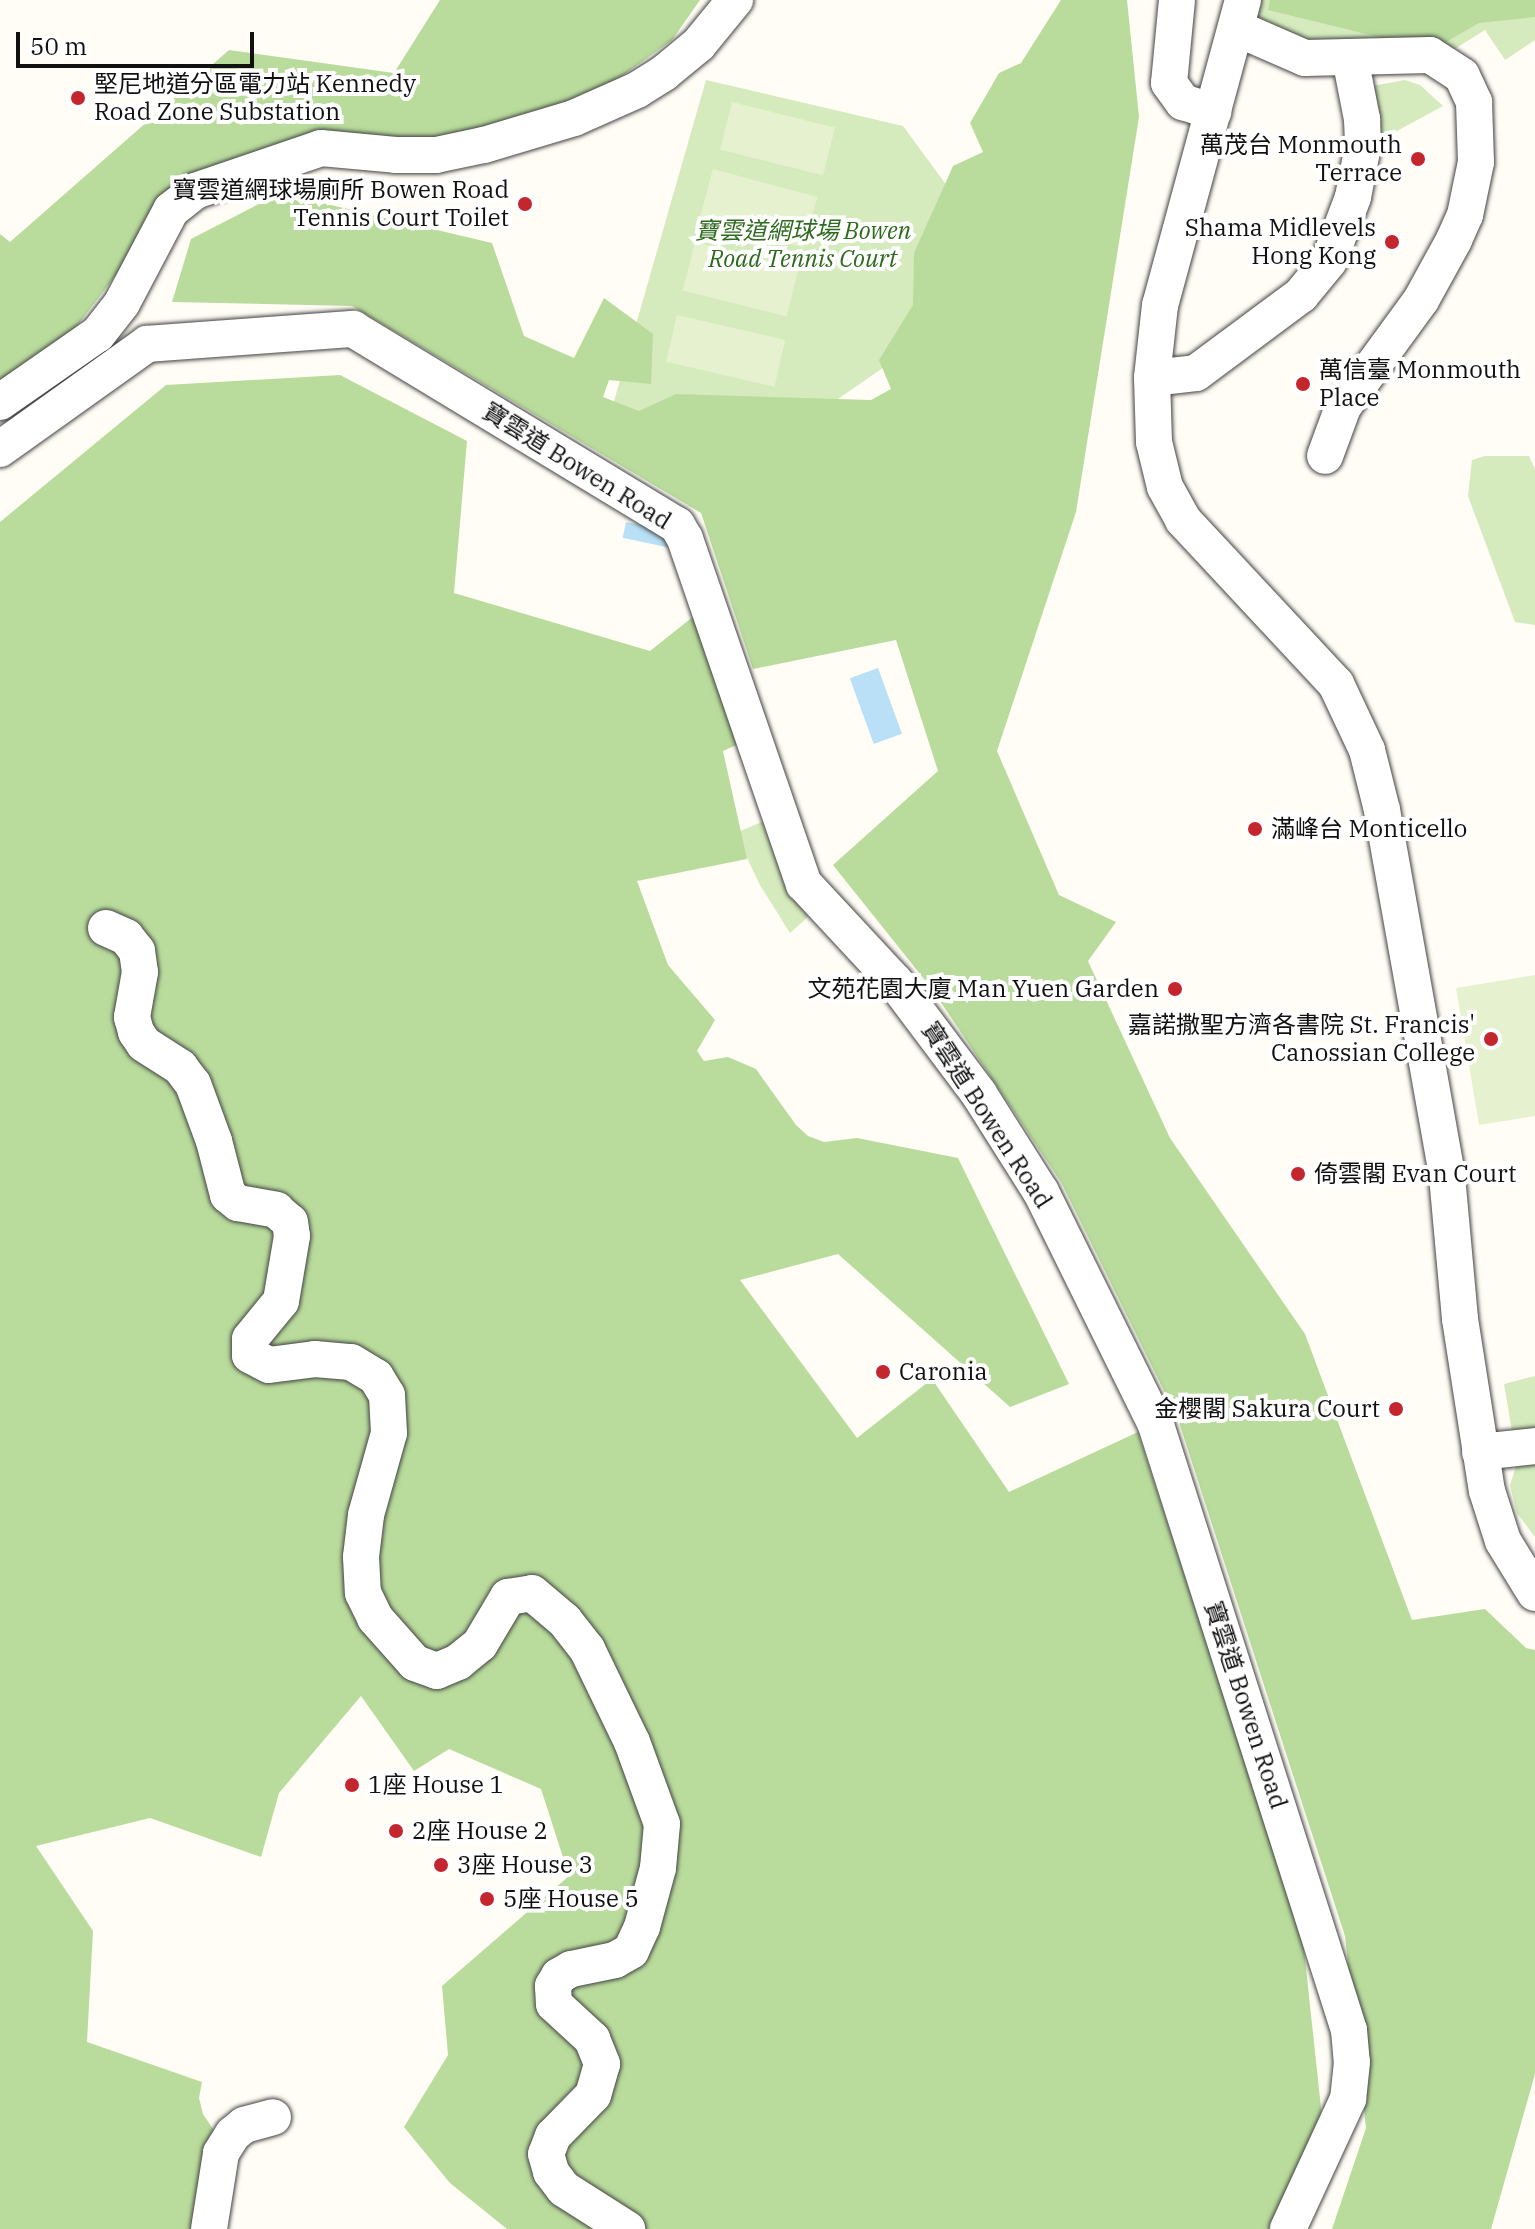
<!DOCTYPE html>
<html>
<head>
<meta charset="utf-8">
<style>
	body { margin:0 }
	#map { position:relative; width:1535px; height:2229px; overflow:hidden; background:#fffdf5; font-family:"IBM Plex Serif","Noto Sans TC",serif }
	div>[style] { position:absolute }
	.green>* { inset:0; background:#d5ebbd }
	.forest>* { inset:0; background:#b9dc9c }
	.pitch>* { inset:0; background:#e6f2cf; transform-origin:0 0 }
	.water>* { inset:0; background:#b9e0f7; transform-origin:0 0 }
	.roads { filter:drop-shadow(0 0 2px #444) drop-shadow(0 0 2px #444) }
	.minor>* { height:36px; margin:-18px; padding:0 18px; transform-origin:18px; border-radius:18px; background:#fff }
	.dots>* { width:22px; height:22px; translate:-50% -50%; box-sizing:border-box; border:4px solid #fff; border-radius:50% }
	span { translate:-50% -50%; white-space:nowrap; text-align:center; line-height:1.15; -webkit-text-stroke:8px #fff; paint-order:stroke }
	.poi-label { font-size:24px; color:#111 }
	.left { translate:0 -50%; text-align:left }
	.right { translate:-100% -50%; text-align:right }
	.park-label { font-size:24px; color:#2f6b1f; font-style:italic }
	.street-label { font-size:24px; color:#111 }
	.scale { position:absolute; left:16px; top:32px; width:238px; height:36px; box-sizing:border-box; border:4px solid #111; border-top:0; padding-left:10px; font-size:24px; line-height:28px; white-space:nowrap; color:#111; -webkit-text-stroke:6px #fff; paint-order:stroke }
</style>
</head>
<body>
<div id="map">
	<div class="green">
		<i style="clip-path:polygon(1251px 0,1535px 0,1535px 40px,1505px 60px,1485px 30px,1445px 55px,1322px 52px,1247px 21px)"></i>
		<i style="clip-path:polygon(706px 80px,903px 126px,953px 194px,948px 279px,890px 363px,825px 408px,610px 415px)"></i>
		<i style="clip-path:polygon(1405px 80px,1420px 85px,1443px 106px,1382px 139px,1372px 86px)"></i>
		<i style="clip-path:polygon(1485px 456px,1529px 456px,1535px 469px,1535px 625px,1515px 622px,1468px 496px,1472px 460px)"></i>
		<i style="clip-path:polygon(772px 818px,809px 916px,790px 933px,760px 885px,735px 833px)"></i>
		<i style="clip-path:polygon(1535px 1376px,1535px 1537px,1517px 1513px,1510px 1485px,1516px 1466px,1515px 1449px,1504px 1384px)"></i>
	</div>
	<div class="forest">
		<i style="clip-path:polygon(440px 0,700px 0,672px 40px,593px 97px,437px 149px,189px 180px,73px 331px,0 381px,0 234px,10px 242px,229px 50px,394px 73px)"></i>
		<i style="clip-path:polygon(1061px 0,1127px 0,1139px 117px,1076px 512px,997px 751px,1059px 895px,1116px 922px,1088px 961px,1170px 1138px,1305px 1334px,1412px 1620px,1485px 1609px,1526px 1648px,1535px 1650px,1535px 2074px,1491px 2229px,1332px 2229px,1366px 2128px,1345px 1936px,1178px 1419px,1061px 1182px,932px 989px,833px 865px,938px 771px,896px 640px,753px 669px,701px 513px,352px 306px,172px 302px,191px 239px,280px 193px,492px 243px,524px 336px,574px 358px,604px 298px,653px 334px,651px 384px,609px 380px,603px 397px,639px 411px,676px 394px,871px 400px,891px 389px,879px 360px,913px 305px,914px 253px,953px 166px,983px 152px,970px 123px,999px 73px,1021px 63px)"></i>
		<i style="clip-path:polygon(1270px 0,1535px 0,1535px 17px,1479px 23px,1432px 50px,1268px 10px)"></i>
		<i style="clip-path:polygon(340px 375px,467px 441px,454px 593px,650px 651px,699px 612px,743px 742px,723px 751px,747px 859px,637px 881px,668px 965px,715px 1020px,697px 1051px,704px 1061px,728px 1057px,756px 1069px,796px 1125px,808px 1136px,824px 1142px,857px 1138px,958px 1158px,1069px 1384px,1010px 1407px,838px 1254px,740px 1280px,857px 1438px,932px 1379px,1009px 1492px,1138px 1432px,1303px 1940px,1322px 2117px,1284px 2229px,507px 2229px,450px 2183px,404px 2127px,448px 2055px,442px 1986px,569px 1876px,541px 1789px,449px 1749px,414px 1771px,361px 1696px,279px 1793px,261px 1857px,150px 1818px,36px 1846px,93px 1931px,87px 2042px,202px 2082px,199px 2098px,203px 2114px,217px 2135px,192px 2229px,0 2229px,0 522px,166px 385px)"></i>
	</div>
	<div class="pitch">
		<i style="left:732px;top:102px;width:106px;height:49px;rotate:14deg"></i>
		<i style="left:713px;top:169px;width:108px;height:52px;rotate:15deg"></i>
		<i style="left:695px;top:242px;width:107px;height:50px;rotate:14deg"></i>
		<i style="left:677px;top:315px;width:111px;height:48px;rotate:13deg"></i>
		<i style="clip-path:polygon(1535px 975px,1535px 1116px,1479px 1125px,1456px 988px)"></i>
	</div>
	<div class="water">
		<i style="left:626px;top:522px;width:47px;height:16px;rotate:12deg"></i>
		<i style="left:878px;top:668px;width:70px;height:30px;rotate:70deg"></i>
	</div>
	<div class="roads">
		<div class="minor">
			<i style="left:1177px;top:0;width:83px;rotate:95.5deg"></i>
			<i style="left:1169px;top:83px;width:24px;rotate:54deg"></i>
			<i style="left:1183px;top:102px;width:32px;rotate:18deg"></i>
			<i style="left:1243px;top:0;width:316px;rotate:105.2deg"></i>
			<i style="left:1160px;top:305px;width:73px;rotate:96.3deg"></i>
			<i style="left:1152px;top:378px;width:64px;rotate:88.2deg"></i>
			<i style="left:1154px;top:442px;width:46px;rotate:76.3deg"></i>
			<i style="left:1165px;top:487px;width:38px;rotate:61deg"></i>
			<i style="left:1183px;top:520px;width:224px;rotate:47deg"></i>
			<i style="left:1336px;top:684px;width:73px;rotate:64.8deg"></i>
			<i style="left:1367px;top:750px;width:62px;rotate:76deg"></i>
			<i style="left:1382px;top:810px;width:372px;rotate:79.9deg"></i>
			<i style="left:1447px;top:1176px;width:144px;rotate:84.8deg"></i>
			<i style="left:1460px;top:1319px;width:174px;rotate:81.1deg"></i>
			<i style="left:1487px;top:1491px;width:52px;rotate:72.3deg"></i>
			<i style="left:1503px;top:1541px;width:61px;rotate:58.4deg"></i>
			<i style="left:1236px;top:28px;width:75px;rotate:23.5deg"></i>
			<i style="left:1305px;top:58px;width:125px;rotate:-1.4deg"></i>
			<i style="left:1430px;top:55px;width:38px;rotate:33deg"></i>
			<i style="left:1462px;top:76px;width:29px;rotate:65deg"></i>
			<i style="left:1474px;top:102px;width:60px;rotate:88.1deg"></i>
			<i style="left:1476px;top:162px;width:54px;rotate:101.7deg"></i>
			<i style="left:1465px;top:215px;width:27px;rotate:114deg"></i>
			<i style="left:1454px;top:240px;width:68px;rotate:118.8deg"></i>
			<i style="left:1421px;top:300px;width:132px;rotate:126.1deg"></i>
			<i style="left:1343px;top:407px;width:52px;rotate:110.2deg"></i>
			<i style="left:1152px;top:378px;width:44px;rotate:-6.5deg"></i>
			<i style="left:1196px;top:373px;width:131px;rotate:-36.6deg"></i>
			<i style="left:1301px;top:295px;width:44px;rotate:-50.5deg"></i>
			<i style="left:1329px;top:261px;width:68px;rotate:-69.4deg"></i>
			<i style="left:1353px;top:197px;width:52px;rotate:-78.9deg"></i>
			<i style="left:1363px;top:146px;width:27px;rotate:-92deg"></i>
			<i style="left:1362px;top:119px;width:62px;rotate:-101.1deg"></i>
			<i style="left:0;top:402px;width:119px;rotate:-34.8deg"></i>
			<i style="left:98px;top:334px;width:39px;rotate:-52deg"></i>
			<i style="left:122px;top:303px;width:105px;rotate:-62.2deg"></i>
			<i style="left:171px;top:210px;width:31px;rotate:-38deg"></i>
			<i style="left:195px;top:191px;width:133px;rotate:-18.8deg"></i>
			<i style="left:321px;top:148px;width:75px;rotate:5.3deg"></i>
			<i style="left:396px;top:155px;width:40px"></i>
			<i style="left:436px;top:155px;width:49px;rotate:-11.8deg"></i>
			<i style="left:484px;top:145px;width:94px;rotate:-16.7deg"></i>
			<i style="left:574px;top:118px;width:69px;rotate:-24deg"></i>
			<i style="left:637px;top:90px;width:32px;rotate:-32deg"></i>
			<i style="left:664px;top:73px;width:45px;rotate:-39.6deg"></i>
			<i style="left:699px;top:44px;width:57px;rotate:-50.7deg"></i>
			<i style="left:0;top:449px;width:181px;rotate:-35.5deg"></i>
			<i style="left:147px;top:344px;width:207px;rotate:-4.2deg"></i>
			<i style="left:353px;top:329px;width:379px;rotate:31.2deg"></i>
			<i style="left:677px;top:525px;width:16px;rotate:60deg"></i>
			<i style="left:685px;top:539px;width:365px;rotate:71deg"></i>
			<i style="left:804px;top:884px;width:134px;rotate:47.1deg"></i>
			<i style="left:895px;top:982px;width:140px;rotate:53.1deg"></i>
			<i style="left:979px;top:1094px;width:116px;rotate:57.7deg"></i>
			<i style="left:1041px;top:1192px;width:260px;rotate:63.7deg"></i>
			<i style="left:1156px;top:1425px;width:635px;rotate:72.31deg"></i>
			<i style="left:1349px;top:2030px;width:32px;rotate:85deg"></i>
			<i style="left:1352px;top:2062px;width:37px;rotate:96deg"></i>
			<i style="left:1348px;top:2099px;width:143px;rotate:114.8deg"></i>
			<i style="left:106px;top:928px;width:22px;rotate:24deg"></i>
			<i style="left:126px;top:937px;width:18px;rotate:52deg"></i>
			<i style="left:137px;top:951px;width:21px;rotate:82deg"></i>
			<i style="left:140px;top:972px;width:46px;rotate:100.1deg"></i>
			<i style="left:132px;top:1017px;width:16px;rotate:75deg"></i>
			<i style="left:136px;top:1032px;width:14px;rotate:56deg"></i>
			<i style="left:144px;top:1044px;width:43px;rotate:32.6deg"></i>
			<i style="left:180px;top:1067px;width:21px;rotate:53deg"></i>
			<i style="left:193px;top:1084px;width:61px;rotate:69.8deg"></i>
			<i style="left:214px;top:1141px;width:56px;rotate:75.5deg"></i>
			<i style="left:228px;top:1195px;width:13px;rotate:39deg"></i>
			<i style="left:238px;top:1203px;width:39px;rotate:10deg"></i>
			<i style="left:276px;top:1210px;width:18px;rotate:41deg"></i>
			<i style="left:290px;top:1222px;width:14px;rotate:82deg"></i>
			<i style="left:292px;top:1236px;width:66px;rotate:99.6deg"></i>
			<i style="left:281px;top:1301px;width:49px;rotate:129.2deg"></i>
			<i style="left:250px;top:1339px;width:16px;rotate:90deg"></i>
			<i style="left:250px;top:1355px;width:21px;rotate:28deg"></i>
			<i style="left:269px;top:1365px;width:46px;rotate:-7.4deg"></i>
			<i style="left:315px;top:1359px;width:36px;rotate:5deg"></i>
			<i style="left:351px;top:1362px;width:29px;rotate:31deg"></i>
			<i style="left:376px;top:1377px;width:21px;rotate:59deg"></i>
			<i style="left:387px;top:1395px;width:38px;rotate:87deg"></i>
			<i style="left:389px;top:1433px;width:85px;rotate:105.7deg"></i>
			<i style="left:366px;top:1515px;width:42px;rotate:96.8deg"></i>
			<i style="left:361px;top:1557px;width:36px;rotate:87deg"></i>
			<i style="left:363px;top:1593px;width:28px;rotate:64deg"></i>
			<i style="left:375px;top:1618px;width:60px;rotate:48.4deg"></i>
			<i style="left:415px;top:1663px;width:23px;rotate:20deg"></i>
			<i style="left:437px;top:1671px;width:23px;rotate:-23deg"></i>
			<i style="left:458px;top:1662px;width:28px;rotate:-39deg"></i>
			<i style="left:480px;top:1644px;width:55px;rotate:-59.2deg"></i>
			<i style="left:508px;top:1597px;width:24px;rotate:-9deg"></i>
			<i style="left:532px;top:1593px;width:43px;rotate:40.3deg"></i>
			<i style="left:565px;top:1621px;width:36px;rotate:52deg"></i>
			<i style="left:587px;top:1649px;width:103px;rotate:64.2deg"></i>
			<i style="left:632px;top:1742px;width:87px;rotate:69.9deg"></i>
			<i style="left:662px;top:1824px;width:44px;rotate:95.2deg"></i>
			<i style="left:658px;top:1868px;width:61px;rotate:105.2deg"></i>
			<i style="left:642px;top:1927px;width:26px;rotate:115deg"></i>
			<i style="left:631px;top:1951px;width:18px;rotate:151deg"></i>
			<i style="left:615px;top:1960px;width:45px;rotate:168.4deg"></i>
			<i style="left:571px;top:1969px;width:14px;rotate:150deg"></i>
			<i style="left:559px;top:1976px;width:12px;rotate:121deg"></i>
			<i style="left:553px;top:1986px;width:18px;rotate:87deg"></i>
			<i style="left:554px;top:2004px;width:52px;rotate:42.6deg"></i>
			<i style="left:592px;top:2039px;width:27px;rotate:68deg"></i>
			<i style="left:602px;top:2064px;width:32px;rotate:106deg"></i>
			<i style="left:593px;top:2095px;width:57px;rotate:134.3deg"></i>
			<i style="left:553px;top:2136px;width:19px;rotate:111deg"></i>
			<i style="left:546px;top:2154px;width:19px;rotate:74deg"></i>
			<i style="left:551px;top:2172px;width:21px;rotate:53deg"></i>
			<i style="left:564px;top:2189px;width:75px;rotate:32.4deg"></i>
			<i style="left:1480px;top:1452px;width:55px;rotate:-6.2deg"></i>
			<i style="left:209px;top:2229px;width:77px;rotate:-81deg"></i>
			<i style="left:221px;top:2153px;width:22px;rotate:-58deg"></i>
			<i style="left:233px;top:2134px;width:14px;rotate:-39deg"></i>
			<i style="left:244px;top:2125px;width:30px;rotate:-15deg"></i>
		</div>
	</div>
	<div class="dots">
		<i style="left:78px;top:98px;background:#c4262e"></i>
		<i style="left:1418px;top:159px;background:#c4262e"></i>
		<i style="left:525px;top:204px;background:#c4262e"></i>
		<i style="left:1392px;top:242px;background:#c4262e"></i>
		<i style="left:1303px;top:384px;background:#c4262e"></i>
		<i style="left:1255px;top:829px;background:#c4262e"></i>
		<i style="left:1175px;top:989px;background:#c4262e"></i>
		<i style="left:1491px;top:1039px;background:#c4262e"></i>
		<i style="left:1298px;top:1174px;background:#c4262e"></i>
		<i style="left:883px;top:1372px;background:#c4262e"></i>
		<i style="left:1396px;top:1409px;background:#c4262e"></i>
		<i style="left:352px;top:1785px;background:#c4262e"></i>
		<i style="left:396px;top:1831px;background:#c4262e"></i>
		<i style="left:441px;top:1865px;background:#c4262e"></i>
		<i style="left:487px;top:1899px;background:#c4262e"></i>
	</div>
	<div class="poi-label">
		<span class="left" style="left:94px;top:98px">堅尼地道分區電力站 Kennedy<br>Road Zone Substation</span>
		<span class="right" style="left:1402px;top:159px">萬茂台 Monmouth<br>Terrace</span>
		<span class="right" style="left:509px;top:204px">寶雲道網球場廁所 Bowen Road<br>Tennis Court Toilet</span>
		<span class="right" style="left:1376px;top:242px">Shama Midlevels<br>Hong Kong</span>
		<span class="left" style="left:1319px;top:384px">萬信臺 Monmouth<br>Place</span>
		<span class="left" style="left:1271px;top:829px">滿峰台 Monticello</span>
		<span class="right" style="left:1159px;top:989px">文苑花園大廈 Man Yuen Garden</span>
		<span class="right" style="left:1475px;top:1039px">嘉諾撒聖方濟各書院 St. Francis'<br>Canossian College</span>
		<span class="left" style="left:1314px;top:1174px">倚雲閣 Evan Court</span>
		<span class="left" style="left:899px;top:1372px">Caronia</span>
		<span class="right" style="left:1380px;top:1409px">金櫻閣 Sakura Court</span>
		<span class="left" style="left:368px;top:1785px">1座 House 1</span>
		<span class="left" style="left:412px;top:1831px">2座 House 2</span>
		<span class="left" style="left:457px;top:1865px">3座 House 3</span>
		<span class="left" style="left:503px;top:1899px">5座 House 5</span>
	</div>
	<div class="park-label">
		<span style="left:803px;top:245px">寶雲道網球場 Bowen<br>Road Tennis Court</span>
	</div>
	<div class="street-label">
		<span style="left:577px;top:466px;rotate:32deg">寶雲道 Bowen Road</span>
		<span style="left:987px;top:1115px;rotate:57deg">寶雲道 Bowen Road</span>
		<span style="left:1246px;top:1705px;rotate:72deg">寶雲道 Bowen Road</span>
	</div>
	<div class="scale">50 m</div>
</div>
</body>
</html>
